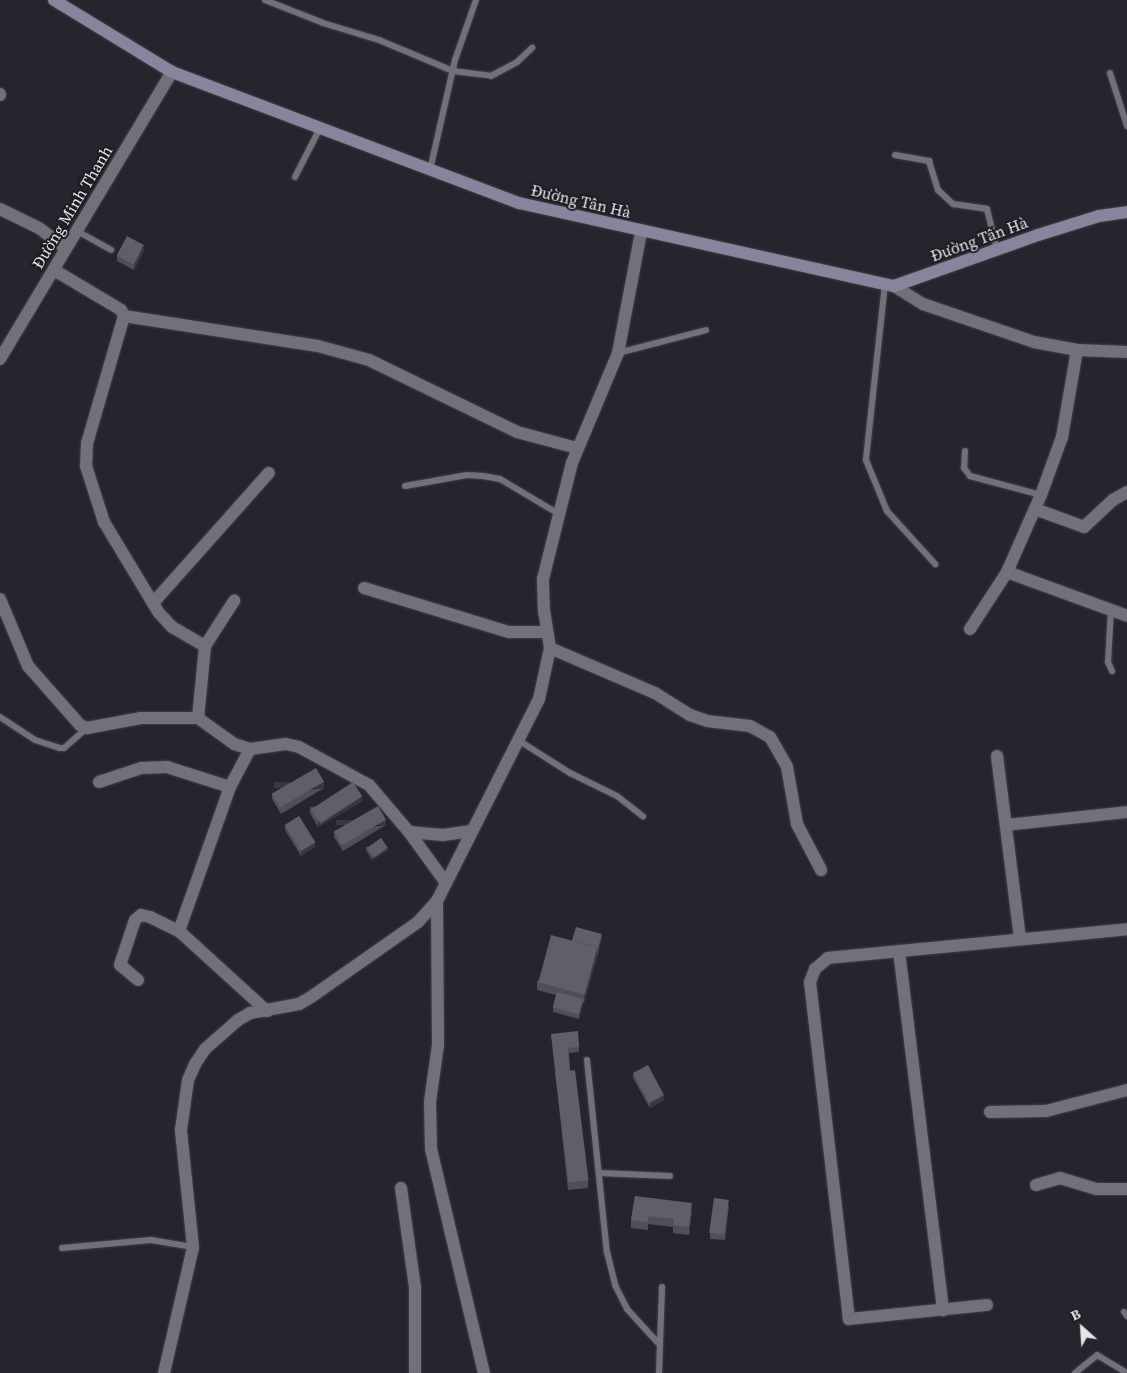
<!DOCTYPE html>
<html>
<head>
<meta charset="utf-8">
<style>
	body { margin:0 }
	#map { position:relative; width:1127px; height:1373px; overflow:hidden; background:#26252d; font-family:"Source Serif 4",serif }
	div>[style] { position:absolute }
	.roads { filter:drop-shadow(0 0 1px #424148) drop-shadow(0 0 1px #424148) }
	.service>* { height:6px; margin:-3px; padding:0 3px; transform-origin:3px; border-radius:3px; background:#72717a }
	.minor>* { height:12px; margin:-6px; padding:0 6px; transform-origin:6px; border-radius:6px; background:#72717a }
	.tertiary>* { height:12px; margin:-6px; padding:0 6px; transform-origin:6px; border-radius:6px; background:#72717a }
	.secondary>* { height:12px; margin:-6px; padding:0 6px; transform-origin:6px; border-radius:6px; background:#87849d }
	.wall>* { inset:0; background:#504f58 }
	.shaded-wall>* { inset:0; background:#393840; transform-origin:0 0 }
	.building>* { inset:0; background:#605f68; transform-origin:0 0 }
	span { translate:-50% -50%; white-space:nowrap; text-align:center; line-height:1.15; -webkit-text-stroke:4px #1d1c23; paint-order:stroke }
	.street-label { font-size:16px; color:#e5e4e9 }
	.north { position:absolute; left:1057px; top:1303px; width:50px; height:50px; -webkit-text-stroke:4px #1d1c23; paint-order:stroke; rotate:334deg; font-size:14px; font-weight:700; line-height:20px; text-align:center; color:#e5e4e9 }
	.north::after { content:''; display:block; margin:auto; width:18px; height:22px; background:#e5e4e9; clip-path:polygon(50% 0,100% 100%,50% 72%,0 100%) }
</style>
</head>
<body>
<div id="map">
	<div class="roads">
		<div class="service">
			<i style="left:265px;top:0;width:62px;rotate:21.6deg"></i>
			<i style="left:323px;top:23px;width:59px;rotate:16.9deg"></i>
			<i style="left:379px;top:40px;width:80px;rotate:22.7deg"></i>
			<i style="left:453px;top:71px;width:38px;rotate:7deg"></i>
			<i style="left:491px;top:76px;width:30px;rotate:-28deg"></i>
			<i style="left:517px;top:62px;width:21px;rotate:-43deg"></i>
			<i style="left:1110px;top:73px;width:56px;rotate:72.2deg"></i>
			<i style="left:895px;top:155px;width:35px;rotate:10deg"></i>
			<i style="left:929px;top:161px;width:30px;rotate:73deg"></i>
			<i style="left:938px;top:190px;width:21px;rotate:43deg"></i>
			<i style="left:953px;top:204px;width:34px;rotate:8deg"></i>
			<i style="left:987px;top:209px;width:42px;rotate:76.3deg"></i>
			<i style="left:430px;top:170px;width:113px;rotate:-77.2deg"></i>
			<i style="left:455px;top:60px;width:64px;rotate:-70.7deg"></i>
			<i style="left:295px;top:177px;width:53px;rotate:-62.9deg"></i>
			<i style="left:77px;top:231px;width:39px;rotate:29deg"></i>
			<i style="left:885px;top:284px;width:177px;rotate:96.2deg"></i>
			<i style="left:866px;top:460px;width:55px;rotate:67.6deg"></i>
			<i style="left:887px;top:511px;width:72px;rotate:47.8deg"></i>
			<i style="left:618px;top:353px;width:91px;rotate:-14.6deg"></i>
			<i style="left:965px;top:451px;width:17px;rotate:93deg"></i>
			<i style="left:964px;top:468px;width:10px;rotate:53deg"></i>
			<i style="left:970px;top:476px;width:73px;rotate:15deg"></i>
			<i style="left:405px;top:486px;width:63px;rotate:-10.1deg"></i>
			<i style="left:467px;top:475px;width:16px;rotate:4deg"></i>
			<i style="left:483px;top:476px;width:17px;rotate:10deg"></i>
			<i style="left:500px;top:479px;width:69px;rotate:30.7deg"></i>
			<i style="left:1111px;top:609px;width:53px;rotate:93.2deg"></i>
			<i style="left:1108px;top:662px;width:10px;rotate:66deg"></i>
			<i style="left:0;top:717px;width:42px;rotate:33.3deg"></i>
			<i style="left:35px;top:740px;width:25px;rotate:18deg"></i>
			<i style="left:59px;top:748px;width:5px"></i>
			<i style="left:64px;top:748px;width:30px;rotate:-41deg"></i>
			<i style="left:518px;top:740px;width:62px;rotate:32.4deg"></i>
			<i style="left:570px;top:773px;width:52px;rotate:26.1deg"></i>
			<i style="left:617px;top:796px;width:33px;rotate:38deg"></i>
			<i style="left:587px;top:1060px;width:193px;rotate:84.1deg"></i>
			<i style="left:607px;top:1252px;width:34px;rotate:76deg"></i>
			<i style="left:615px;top:1285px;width:27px;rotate:63deg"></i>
			<i style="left:627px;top:1309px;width:49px;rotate:47.5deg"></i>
			<i style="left:599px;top:1173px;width:71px;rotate:2.4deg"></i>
			<i style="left:62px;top:1248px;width:89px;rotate:-5.1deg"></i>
			<i style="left:151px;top:1240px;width:43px;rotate:9.5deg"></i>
			<i style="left:1124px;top:1312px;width:5px;rotate:53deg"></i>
			<i style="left:659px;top:1373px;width:86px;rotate:-88deg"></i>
			<i style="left:1075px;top:1373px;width:28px;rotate:-39deg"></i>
			<i style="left:1097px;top:1355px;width:35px;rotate:31deg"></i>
		</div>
		<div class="minor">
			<i style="left:0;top:95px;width:1px;rotate:-90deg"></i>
			<i style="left:0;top:209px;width:43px;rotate:26deg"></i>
			<i style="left:39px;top:228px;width:34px;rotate:37deg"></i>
			<i style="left:54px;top:270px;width:78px;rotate:30.8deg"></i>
			<i style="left:121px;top:310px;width:7px;rotate:63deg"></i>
			<i style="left:124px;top:316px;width:132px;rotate:106.2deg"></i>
			<i style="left:87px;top:443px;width:23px;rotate:92deg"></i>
			<i style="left:86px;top:466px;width:59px;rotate:72.2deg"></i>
			<i style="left:104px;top:522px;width:106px;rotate:58.9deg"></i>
			<i style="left:159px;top:613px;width:19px;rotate:47deg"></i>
			<i style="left:172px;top:627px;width:38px;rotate:30deg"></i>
			<i style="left:894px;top:286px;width:34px;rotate:32deg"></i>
			<i style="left:923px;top:304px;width:117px;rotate:18.9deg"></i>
			<i style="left:1034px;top:342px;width:44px;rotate:10.5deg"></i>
			<i style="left:1077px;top:350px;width:50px;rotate:2.3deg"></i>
			<i style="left:124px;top:316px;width:196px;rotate:8.8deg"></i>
			<i style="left:318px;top:346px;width:53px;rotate:15.4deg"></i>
			<i style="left:369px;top:360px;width:165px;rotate:25.9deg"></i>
			<i style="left:517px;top:432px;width:62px;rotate:14.9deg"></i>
			<i style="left:1035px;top:509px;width:52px;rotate:20.2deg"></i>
			<i style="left:1084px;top:527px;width:40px;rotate:-43deg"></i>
			<i style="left:1113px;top:500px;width:16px;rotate:-30deg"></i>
			<i style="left:1007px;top:572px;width:128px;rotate:20.1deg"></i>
			<i style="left:364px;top:588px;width:152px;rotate:16.9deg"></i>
			<i style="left:509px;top:632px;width:38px"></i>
			<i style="left:0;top:599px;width:73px;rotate:67.3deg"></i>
			<i style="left:28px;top:666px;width:79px;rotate:48.6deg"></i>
			<i style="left:80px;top:725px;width:8px;rotate:23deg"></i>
			<i style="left:87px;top:728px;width:55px;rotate:-10.5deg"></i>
			<i style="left:141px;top:718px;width:57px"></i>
			<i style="left:198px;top:718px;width:44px;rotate:35.8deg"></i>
			<i style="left:234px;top:744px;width:17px;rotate:17deg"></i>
			<i style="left:250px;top:749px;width:36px;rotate:-8deg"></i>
			<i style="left:286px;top:744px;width:13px;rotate:13deg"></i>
			<i style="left:299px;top:747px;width:80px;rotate:28.5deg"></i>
			<i style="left:369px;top:785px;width:62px;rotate:49.6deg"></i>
			<i style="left:409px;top:832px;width:34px;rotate:5deg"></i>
			<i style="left:443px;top:835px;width:29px;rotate:-8deg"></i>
			<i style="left:153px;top:603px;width:174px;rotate:-48.3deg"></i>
			<i style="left:970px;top:629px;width:68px;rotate:-57deg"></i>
			<i style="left:1007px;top:572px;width:84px;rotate:-66.2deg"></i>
			<i style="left:1041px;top:495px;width:62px;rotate:-70.1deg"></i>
			<i style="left:1062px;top:437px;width:88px;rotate:-80.2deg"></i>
			<i style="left:550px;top:648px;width:114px;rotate:23.2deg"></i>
			<i style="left:655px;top:693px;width:41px;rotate:32.2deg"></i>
			<i style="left:690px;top:715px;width:18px;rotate:19deg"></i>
			<i style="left:707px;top:721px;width:43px;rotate:6.6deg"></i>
			<i style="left:750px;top:726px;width:23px;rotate:29deg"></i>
			<i style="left:770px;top:737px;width:34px;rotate:60deg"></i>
			<i style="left:787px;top:767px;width:58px;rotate:80deg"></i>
			<i style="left:797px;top:824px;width:52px;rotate:62.4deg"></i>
			<i style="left:198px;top:718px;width:72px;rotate:-84.4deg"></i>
			<i style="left:205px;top:646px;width:54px;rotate:-57.2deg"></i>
			<i style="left:250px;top:749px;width:43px;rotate:117.8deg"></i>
			<i style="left:230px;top:787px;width:153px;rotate:109.5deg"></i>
			<i style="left:179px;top:931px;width:119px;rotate:42.3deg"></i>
			<i style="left:997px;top:756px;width:184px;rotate:82.8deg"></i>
			<i style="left:99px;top:782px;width:44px;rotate:-18.4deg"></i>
			<i style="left:141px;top:768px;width:26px;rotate:-2deg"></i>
			<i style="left:167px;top:767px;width:66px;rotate:17.6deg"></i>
			<i style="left:1006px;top:825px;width:122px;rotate:-6.1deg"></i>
			<i style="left:409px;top:832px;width:63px;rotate:54deg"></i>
			<i style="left:437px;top:901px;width:144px;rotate:89.6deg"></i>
			<i style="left:438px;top:1045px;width:58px;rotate:98deg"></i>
			<i style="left:430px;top:1102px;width:47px;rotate:88.8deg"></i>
			<i style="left:431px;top:1149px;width:230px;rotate:76.7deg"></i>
			<i style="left:899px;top:951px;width:362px;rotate:83deg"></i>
			<i style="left:138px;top:980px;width:23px;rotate:-140deg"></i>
			<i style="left:120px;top:965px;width:47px;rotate:-71.6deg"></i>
			<i style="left:135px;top:920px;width:8px;rotate:-40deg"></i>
			<i style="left:141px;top:915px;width:9px;rotate:13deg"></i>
			<i style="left:150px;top:917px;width:32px;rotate:26deg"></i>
			<i style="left:990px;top:1112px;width:56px;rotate:-1deg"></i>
			<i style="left:1046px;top:1111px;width:84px;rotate:-14.5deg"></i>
			<i style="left:1036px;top:1185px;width:25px;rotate:-16deg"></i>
			<i style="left:1060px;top:1178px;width:38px;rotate:17deg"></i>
			<i style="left:1096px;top:1189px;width:31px"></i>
			<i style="left:401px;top:1188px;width:100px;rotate:82deg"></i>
			<i style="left:415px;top:1287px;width:86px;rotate:90deg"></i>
			<i style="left:987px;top:1305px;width:139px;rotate:174.2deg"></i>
			<i style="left:849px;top:1319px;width:339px;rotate:-96.6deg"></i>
			<i style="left:810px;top:982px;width:14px;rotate:-69deg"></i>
			<i style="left:815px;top:969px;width:17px;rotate:-40deg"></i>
			<i style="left:828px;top:958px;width:300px;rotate:-5.5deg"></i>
			<i style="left:164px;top:1373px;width:129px;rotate:-77deg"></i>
			<i style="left:193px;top:1247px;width:118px;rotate:-95.9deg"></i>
			<i style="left:181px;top:1130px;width:50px;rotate:-82deg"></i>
			<i style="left:188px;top:1080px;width:17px;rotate:-66deg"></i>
			<i style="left:195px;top:1064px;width:18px;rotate:-56deg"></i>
			<i style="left:205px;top:1049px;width:44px;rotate:-41.3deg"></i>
			<i style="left:238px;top:1020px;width:14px;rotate:-30deg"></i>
			<i style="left:250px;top:1013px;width:50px;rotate:-10.4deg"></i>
			<i style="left:299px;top:1004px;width:14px;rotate:-30deg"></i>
			<i style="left:311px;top:997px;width:131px;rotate:-35deg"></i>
			<i style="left:418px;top:922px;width:28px;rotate:-48deg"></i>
			<i style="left:437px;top:901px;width:226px;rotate:-63.2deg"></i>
			<i style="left:539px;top:699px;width:52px;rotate:-77.8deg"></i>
			<i style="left:550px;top:648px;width:36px;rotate:-99deg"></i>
			<i style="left:544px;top:612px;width:33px;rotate:-92deg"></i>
			<i style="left:543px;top:579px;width:120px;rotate:-76deg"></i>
			<i style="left:572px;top:463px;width:119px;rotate:-67.3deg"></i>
			<i style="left:618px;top:353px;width:123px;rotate:-79.2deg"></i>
		</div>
		<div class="tertiary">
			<i style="left:0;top:359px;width:335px;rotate:-59.1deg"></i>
		</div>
		<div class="secondary">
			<i style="left:54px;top:0;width:138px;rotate:31.4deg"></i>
			<i style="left:172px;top:72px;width:371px;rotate:20.7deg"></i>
			<i style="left:519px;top:203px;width:384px;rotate:12.5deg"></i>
			<i style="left:894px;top:286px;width:153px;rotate:-19.5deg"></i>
			<i style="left:1038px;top:235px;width:64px;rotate:-17.3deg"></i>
			<i style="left:1099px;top:216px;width:28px;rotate:-8deg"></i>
		</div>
	</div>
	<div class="wall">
		<i style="clip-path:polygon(144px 250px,134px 270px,117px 261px,117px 256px)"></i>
		<i style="clip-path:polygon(324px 788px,281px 814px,272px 799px,272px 794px)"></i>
		<i style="clip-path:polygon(362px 801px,318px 827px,310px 813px,310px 807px)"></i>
		<i style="clip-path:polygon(285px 825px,315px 847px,301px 856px,285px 830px)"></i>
		<i style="clip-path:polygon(386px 825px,343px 851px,334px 837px,334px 832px)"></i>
		<i style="clip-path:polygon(366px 847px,388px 850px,372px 860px,366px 850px)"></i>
		<i style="clip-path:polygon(602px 939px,584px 1003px,583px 1003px,579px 1019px,553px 1012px,553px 1007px,556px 995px,537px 990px,537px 982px,572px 940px)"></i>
		<i style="clip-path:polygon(551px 1034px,579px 1047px,579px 1052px,569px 1053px,570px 1071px,588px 1180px,588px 1188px,568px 1190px)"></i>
		<i style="clip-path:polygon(633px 1073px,664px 1100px,650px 1108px,633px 1078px)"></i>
		<i style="clip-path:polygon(635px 1196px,692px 1211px,689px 1235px,673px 1233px,673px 1227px,648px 1224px,648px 1230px,631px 1228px,631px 1220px)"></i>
		<i style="clip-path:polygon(729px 1205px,725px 1240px,710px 1239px,710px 1233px)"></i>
	</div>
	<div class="shaded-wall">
		<i style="clip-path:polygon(144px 245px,144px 250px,134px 270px,134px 265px)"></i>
		<i style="left:324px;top:782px;width:6px;height:50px;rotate:90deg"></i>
		<i style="clip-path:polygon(362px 796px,362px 801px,318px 827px,318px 821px)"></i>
		<i style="left:386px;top:820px;width:5px;height:50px;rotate:90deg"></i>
		<i style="clip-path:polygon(315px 842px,315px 847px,301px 856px,301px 850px)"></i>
		<i style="clip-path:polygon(388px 848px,388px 850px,372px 860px,372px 857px)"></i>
		<i style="clip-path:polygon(602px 934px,602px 939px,598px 954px,598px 948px)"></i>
		<i style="clip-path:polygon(597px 947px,597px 955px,584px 1003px,584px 995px)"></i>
		<i style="clip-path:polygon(583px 999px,583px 1005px,579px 1019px,579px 1013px)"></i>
		<i style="clip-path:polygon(664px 1095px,664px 1100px,650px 1108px,650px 1103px)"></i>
		<i style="clip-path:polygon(692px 1203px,692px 1211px,689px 1235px,689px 1227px)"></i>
	</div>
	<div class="building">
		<i style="left:127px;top:236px;width:19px;height:22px;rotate:28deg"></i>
		<i style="left:316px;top:768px;width:16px;height:51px;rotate:60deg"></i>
		<i style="left:353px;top:782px;width:17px;height:50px;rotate:57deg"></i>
		<i style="left:378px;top:806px;width:16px;height:51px;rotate:60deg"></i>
		<i style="left:299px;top:816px;width:31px;height:17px;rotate:58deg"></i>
		<i style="left:381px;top:838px;width:12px;height:17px;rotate:55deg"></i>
		<i style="clip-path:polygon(576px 927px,602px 934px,598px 948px,597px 947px,572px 940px)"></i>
		<i style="left:551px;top:935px;width:48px;height:49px;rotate:15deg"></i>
		<i style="left:557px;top:992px;width:27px;height:16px;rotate:15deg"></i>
		<i style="clip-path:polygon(578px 1031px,579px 1047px,568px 1048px,570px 1071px,555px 1073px,556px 1075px,551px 1034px)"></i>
		<i style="left:648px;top:1065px;width:34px;height:17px;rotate:62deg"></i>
		<i style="left:575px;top:1070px;width:111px;height:20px;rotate:83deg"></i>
		<i style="clip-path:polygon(635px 1196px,692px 1203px,689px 1227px,673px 1225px,674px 1219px,648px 1216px,648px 1222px,631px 1220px)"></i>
		<i style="left:714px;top:1198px;width:15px;height:35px;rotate:8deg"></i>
	</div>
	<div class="street-label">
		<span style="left:581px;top:201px;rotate:13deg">Đường Tân Hà</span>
		<span style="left:72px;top:207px;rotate:-59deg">Đường Minh Thanh</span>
		<span style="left:979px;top:239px;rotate:-20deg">Đường Tân Hà</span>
	</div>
	<div class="north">B</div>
</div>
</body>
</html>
